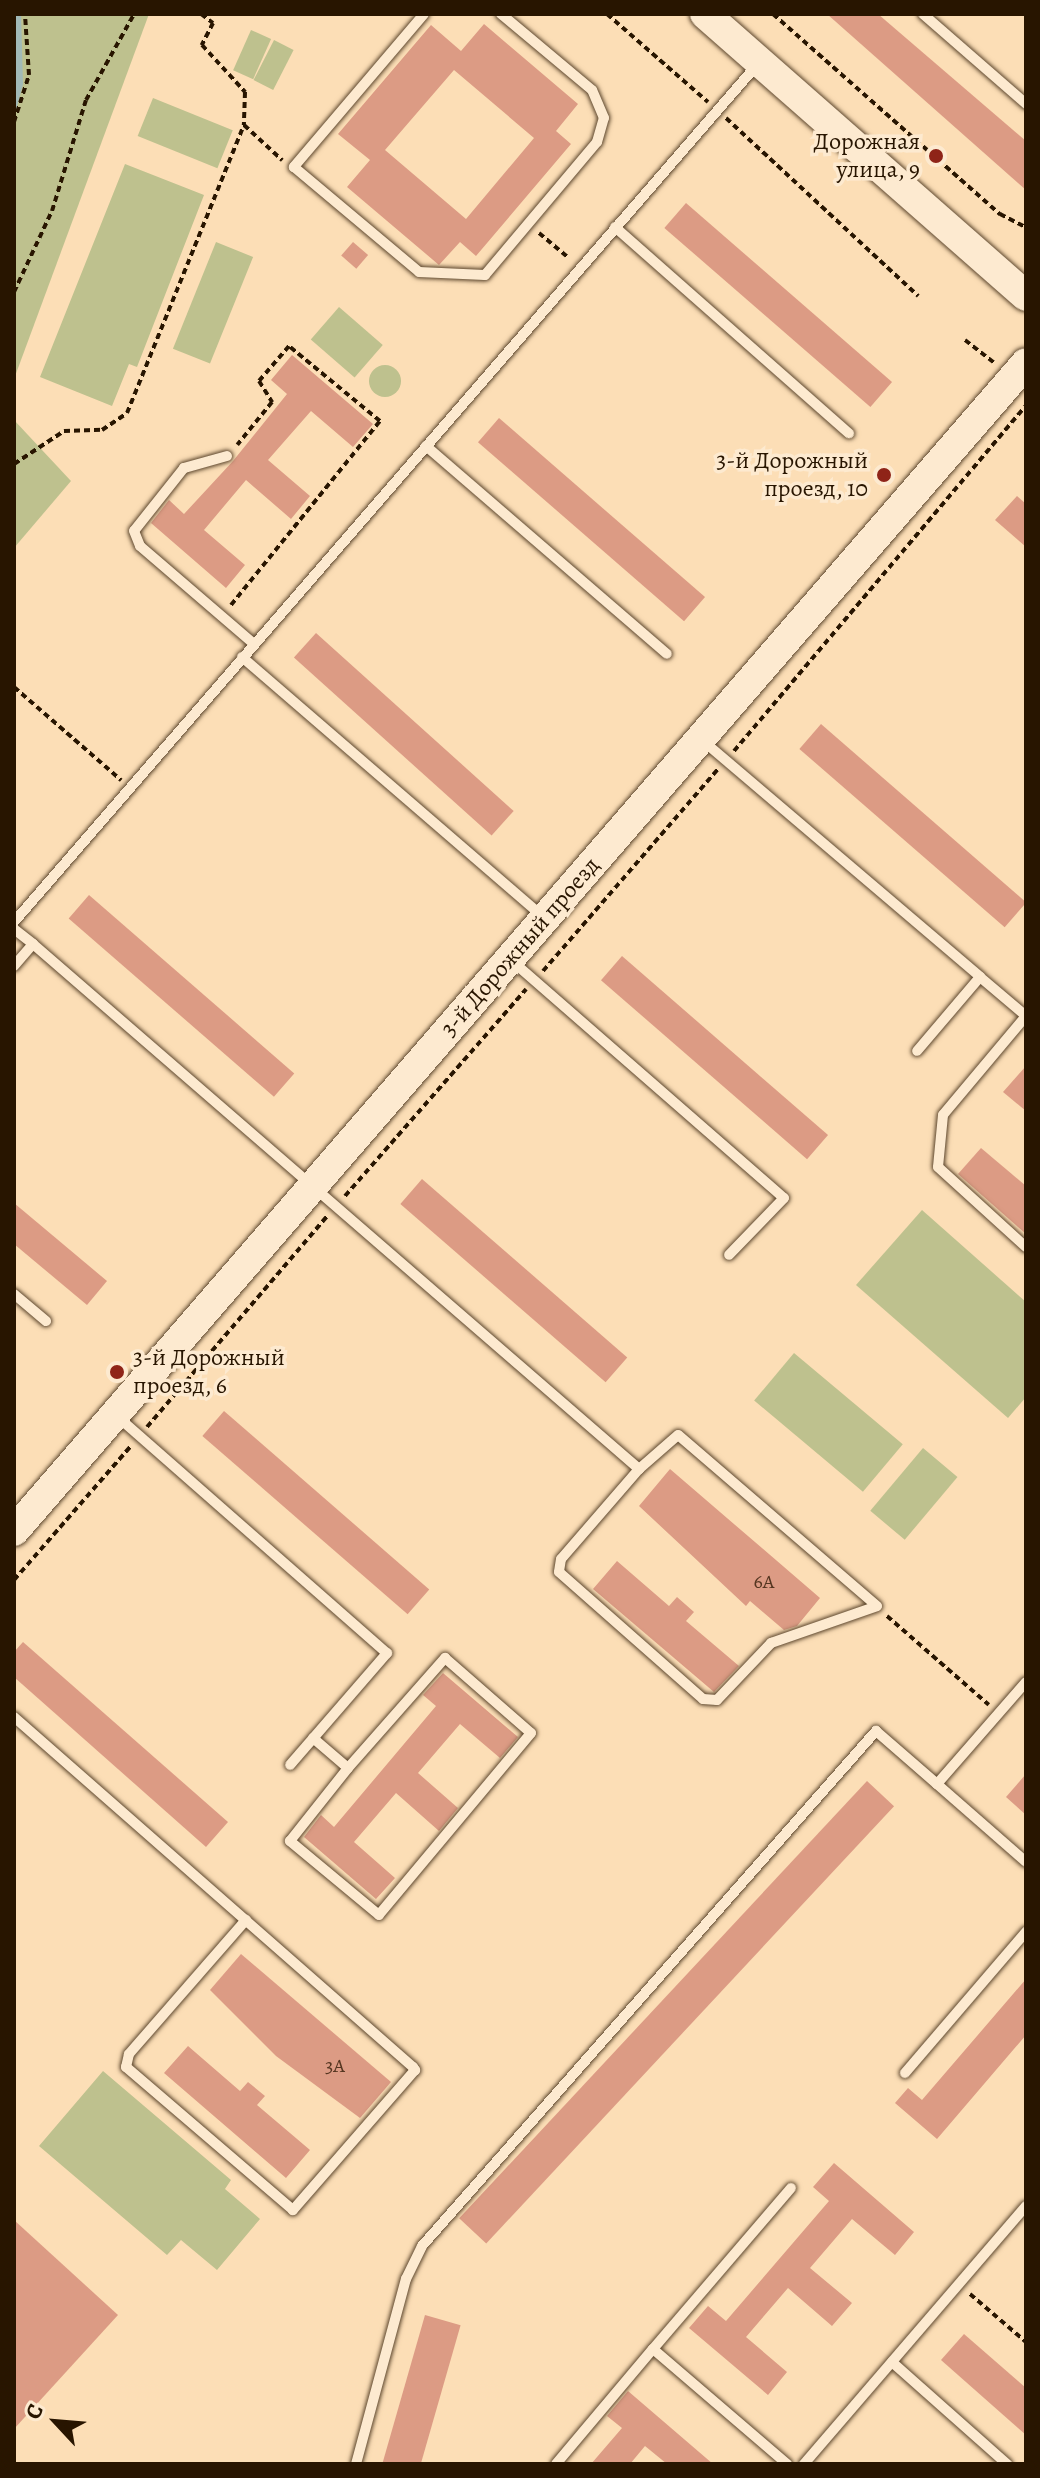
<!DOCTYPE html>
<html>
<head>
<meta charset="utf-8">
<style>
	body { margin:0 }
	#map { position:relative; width:1040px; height:2478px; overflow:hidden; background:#fcdeb6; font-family:Alegreya,serif }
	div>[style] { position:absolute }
	.green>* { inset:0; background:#bec18e; transform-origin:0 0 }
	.round { border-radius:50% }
	.water>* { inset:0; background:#a2bab7 }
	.building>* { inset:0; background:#dc9b84; transform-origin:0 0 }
	.path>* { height:4px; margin-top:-2px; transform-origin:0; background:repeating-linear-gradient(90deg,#281500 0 6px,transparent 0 10px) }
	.roads { filter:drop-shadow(0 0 2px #5d472e) drop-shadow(0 0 2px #5d472e) }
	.lane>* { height:10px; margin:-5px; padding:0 5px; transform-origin:5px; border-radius:5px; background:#fdead0 }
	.secondary>* { height:30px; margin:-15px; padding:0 15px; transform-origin:15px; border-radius:15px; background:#fdead0 }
	.dots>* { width:22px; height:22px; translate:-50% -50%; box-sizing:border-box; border:4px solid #fdead0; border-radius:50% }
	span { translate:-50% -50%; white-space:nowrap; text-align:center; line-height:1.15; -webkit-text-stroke:7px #fdead0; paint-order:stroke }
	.number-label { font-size:20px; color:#553621 }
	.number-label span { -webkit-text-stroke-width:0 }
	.poi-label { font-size:24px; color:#281500 }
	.right { translate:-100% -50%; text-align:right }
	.left { translate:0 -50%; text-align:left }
	.street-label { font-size:24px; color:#281500 }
	.frame { position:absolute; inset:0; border:16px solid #281500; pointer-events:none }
	.north { position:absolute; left:16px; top:2382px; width:80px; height:80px; -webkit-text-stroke:6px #fdead0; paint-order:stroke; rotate:296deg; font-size:22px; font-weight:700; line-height:32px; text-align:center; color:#281500 }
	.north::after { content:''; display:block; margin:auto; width:28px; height:36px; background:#281500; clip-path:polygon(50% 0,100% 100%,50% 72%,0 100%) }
</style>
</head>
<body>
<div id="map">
	<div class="green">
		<i style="clip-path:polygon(14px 14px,149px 14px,14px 379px)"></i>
		<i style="left:251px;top:30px;width:22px;height:44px;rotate:24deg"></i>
		<i style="left:274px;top:40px;width:22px;height:45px;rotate:27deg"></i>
		<i style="left:153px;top:98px;width:86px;height:41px;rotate:22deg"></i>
		<i style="clip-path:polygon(125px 164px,204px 195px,137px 367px,129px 364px,112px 406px,40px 377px)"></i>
		<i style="left:216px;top:242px;width:40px;height:115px;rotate:22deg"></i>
		<i style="left:339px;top:307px;width:58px;height:43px;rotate:41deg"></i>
		<i class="round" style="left:369px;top:365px;width:32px;height:32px"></i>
		<i style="clip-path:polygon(14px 420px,71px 481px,14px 548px)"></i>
		<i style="clip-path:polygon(922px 1210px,1026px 1302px,1026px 1397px,1008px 1418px,856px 1285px)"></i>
		<i style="left:794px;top:1353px;width:142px;height:62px;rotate:40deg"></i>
		<i style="left:923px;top:1448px;width:45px;height:82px;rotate:40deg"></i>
		<i style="clip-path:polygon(103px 2071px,231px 2180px,225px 2189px,260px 2219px,217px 2270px,181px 2240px,167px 2255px,39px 2146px)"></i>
	</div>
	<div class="water">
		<i style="clip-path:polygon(14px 14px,21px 14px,23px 84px,14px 118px)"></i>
	</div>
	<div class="building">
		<i style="clip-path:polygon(827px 14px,878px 14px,1026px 141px,1026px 190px)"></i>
		<i style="clip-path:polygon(evenodd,484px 24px,578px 104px,556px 131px,571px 144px,476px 256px,460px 242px,439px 265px,347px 187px,370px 160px,338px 134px,431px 25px,461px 51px,484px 24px,454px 70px,534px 138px,466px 219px,385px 150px,454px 70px)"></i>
		<i style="left:686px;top:203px;width:273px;height:33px;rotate:41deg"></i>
		<i style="left:353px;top:242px;width:20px;height:18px;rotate:41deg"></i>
		<i style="clip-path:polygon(292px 355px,373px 424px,353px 447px,311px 411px,268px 460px,310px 496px,291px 519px,246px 480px,204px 530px,245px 565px,226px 588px,151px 523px,169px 500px,184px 514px,233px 461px,287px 394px,271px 380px)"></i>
		<i style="left:499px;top:418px;width:273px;height:32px;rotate:41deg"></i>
		<i style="clip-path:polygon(1017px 496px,1026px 504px,1026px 547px,995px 520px)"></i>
		<i style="left:316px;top:633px;width:266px;height:33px;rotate:42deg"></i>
		<i style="left:821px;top:724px;width:272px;height:33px;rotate:41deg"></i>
		<i style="left:89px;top:895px;width:272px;height:31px;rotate:41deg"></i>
		<i style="left:622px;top:956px;width:273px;height:32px;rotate:41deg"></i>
		<i style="clip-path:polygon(1026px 1066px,1026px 1111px,1003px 1092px)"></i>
		<i style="clip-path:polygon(981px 1148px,1026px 1186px,1026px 1234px,958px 1174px)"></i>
		<i style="left:422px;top:1179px;width:272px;height:33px;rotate:41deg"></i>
		<i style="clip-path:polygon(14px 1203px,107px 1281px,87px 1305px,14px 1244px)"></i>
		<i style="left:224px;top:1411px;width:272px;height:33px;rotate:41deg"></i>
		<i style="clip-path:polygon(670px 1469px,820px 1598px,797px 1626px,784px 1630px,750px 1601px,746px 1606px,639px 1506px)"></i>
		<i style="clip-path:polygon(617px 1561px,669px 1606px,677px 1597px,694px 1612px,686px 1621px,739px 1666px,714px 1692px,593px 1589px)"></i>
		<i style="clip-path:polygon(23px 1642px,228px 1822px,206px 1847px,14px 1677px,14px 1652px)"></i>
		<i style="clip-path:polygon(443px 1673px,518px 1737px,500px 1758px,460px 1724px,418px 1773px,458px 1808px,439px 1831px,396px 1793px,354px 1842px,395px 1878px,376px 1899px,304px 1837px,321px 1815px,334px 1827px,436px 1706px,423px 1695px)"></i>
		<i style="clip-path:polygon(1026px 1774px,1026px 1815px,1006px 1797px)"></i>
		<i style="left:867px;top:1781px;width:37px;height:598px;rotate:43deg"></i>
		<i style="clip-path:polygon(241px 1954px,391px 2082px,360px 2118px,276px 2056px,210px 1990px)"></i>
		<i style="clip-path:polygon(1026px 1979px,1026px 2035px,937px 2139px,895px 2103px,908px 2088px,922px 2100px)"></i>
		<i style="clip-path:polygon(188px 2046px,240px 2091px,248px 2082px,265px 2096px,257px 2105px,310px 2150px,286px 2178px,164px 2073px)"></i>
		<i style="clip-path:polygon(834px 2163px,914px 2232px,895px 2255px,852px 2219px,810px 2268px,852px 2303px,832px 2326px,788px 2288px,746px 2337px,787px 2372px,768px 2395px,689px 2328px,708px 2306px,726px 2321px,829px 2201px,813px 2187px)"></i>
		<i style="clip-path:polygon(14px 2220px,118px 2315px,14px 2429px)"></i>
		<i style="left:425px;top:2315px;width:37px;height:154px;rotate:16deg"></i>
		<i style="clip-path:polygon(964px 2334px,1026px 2388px,1026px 2435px,941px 2360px)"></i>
		<i style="clip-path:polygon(628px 2391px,713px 2464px,667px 2464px,645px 2446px,630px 2464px,591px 2464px,622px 2428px,607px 2416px)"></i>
	</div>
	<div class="path">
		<i style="left:201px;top:14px;width:15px;rotate:37deg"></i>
		<i style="left:213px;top:23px;width:25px;rotate:117deg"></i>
		<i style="left:202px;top:45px;width:64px;rotate:47.5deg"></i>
		<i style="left:245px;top:92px;width:33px;rotate:92deg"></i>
		<i style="left:607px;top:14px;width:134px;rotate:41.1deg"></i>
		<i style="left:773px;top:14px;width:303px;rotate:41.4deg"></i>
		<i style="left:1000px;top:214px;width:29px;rotate:27deg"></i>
		<i style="left:726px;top:118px;width:262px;rotate:42.8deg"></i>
		<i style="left:14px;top:122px;width:49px;rotate:-72.3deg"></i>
		<i style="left:29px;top:75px;width:61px;rotate:-93.8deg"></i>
		<i style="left:539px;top:233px;width:39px;rotate:40deg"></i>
		<i style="left:14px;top:292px;width:89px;rotate:-64.9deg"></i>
		<i style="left:52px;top:211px;width:116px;rotate:-73deg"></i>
		<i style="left:86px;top:100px;width:98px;rotate:-60.8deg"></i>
		<i style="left:965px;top:340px;width:37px;rotate:38deg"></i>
		<i style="left:14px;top:464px;width:60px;rotate:-33.4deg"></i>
		<i style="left:64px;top:431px;width:38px;rotate:-2deg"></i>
		<i style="left:102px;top:430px;width:30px;rotate:-34deg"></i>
		<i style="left:127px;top:413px;width:311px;rotate:-67.9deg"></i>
		<i style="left:244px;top:125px;width:52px;rotate:42.6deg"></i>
		<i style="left:231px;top:605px;width:237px;rotate:-51deg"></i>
		<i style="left:380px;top:421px;width:118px;rotate:-140.5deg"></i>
		<i style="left:289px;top:346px;width:46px;rotate:130.6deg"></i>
		<i style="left:259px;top:381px;width:25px;rotate:58deg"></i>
		<i style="left:272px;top:402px;width:55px;rotate:129.1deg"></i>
		<i style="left:14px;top:687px;width:142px;rotate:41deg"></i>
		<i style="left:734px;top:751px;width:452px;rotate:-49.8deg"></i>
		<i style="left:543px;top:971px;width:267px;rotate:-49.1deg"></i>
		<i style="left:345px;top:1196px;width:275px;rotate:-48.8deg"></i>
		<i style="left:147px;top:1427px;width:279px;rotate:-49.5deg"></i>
		<i style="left:14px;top:1580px;width:178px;rotate:-48.9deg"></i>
		<i style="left:887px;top:1616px;width:135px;rotate:41.1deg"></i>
		<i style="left:970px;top:2294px;width:74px;rotate:40.6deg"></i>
	</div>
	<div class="roads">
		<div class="lane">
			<i style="left:424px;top:14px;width:201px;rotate:130.4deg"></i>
			<i style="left:294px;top:167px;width:163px;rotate:40deg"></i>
			<i style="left:419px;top:272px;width:66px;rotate:2.6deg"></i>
			<i style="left:485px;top:275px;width:174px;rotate:-49.9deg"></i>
			<i style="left:597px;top:142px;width:25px;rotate:-74deg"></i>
			<i style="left:604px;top:118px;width:30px;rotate:-113deg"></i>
			<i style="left:592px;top:90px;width:119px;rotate:-140.1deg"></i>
			<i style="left:923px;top:14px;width:137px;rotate:41.1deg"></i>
			<i style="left:615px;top:227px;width:312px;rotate:41.4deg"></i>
			<i style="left:426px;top:446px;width:318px;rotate:40.8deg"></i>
			<i style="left:227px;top:456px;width:45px;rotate:164.4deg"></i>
			<i style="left:184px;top:468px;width:80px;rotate:128.4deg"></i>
			<i style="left:134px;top:531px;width:16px;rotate:68deg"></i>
			<i style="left:140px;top:546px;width:150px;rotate:40.7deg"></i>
			<i style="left:242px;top:657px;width:398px;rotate:40.8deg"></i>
			<i style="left:702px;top:740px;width:365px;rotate:40.4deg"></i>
			<i style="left:980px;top:977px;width:97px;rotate:130.4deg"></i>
			<i style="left:14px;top:922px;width:1134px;rotate:-49.08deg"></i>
			<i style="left:14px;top:929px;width:24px;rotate:38deg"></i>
			<i style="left:33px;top:944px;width:29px;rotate:131deg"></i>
			<i style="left:33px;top:944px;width:802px;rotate:40.9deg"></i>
			<i style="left:639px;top:1469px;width:119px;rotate:130.9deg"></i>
			<i style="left:561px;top:1559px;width:13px;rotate:99deg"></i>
			<i style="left:559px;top:1572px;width:192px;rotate:41.4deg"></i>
			<i style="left:703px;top:1699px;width:14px;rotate:4deg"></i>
			<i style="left:717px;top:1700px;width:79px;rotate:-46.5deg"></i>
			<i style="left:771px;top:1643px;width:112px;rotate:-19.2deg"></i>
			<i style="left:877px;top:1606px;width:262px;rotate:-139.3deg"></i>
			<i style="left:678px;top:1435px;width:52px;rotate:138.9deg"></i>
			<i style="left:511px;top:960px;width:362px;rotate:41.1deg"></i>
			<i style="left:784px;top:1198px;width:79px;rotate:134deg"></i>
			<i style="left:980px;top:977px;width:60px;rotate:40.3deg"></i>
			<i style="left:1026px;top:1016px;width:129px;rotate:130deg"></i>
			<i style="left:943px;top:1115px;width:52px;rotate:95.5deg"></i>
			<i style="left:938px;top:1167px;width:119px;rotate:42.3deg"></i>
			<i style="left:14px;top:1294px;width:42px;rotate:40.2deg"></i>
			<i style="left:118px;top:1417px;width:358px;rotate:41.3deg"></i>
			<i style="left:387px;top:1653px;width:148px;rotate:130.9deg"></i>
			<i style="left:14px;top:1717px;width:531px;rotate:41.26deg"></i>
			<i style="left:413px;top:2067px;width:4px;rotate:56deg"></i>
			<i style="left:415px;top:2070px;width:186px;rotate:131.1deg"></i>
			<i style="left:293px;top:2210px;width:220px;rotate:-139.4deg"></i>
			<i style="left:126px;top:2067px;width:13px;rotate:-77deg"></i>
			<i style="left:129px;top:2054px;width:178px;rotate:-48.9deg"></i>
			<i style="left:313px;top:1738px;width:46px;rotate:40.6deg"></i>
			<i style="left:348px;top:1768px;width:147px;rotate:-48.6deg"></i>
			<i style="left:445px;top:1658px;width:114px;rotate:41.1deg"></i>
			<i style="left:531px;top:1733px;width:237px;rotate:129.9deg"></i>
			<i style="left:379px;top:1915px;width:116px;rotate:-140.3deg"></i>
			<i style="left:290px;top:1841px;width:93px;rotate:-51.5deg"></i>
			<i style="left:937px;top:1784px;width:118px;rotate:41.2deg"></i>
			<i style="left:905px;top:2073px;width:186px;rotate:-49.4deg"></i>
			<i style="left:653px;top:2349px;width:212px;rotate:-49.4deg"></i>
			<i style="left:892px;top:2362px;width:154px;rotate:41.6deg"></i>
			<i style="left:356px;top:2464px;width:192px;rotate:-74.9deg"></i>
			<i style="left:406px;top:2279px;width:37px;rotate:-64deg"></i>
			<i style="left:422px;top:2246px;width:687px;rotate:-48.6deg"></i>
			<i style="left:876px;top:1731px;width:81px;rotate:41deg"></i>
			<i style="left:937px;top:1784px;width:135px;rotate:-48.9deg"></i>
			<i style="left:556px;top:2464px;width:150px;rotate:-49.9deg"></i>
			<i style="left:653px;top:2349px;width:177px;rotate:40.6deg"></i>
			<i style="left:804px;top:2464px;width:340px;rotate:-49.3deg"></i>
		</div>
		<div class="secondary">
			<i style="left:705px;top:14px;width:427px;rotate:41.3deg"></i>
			<i style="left:14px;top:1531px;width:1545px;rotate:-49.09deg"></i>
		</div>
	</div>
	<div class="dots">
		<i style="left:936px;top:156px;background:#8f2418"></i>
		<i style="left:884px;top:475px;background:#8f2418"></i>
		<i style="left:117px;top:1372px;background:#8f2418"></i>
	</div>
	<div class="number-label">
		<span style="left:764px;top:1581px">6А</span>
		<span style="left:335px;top:2065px">3А</span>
	</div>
	<div class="poi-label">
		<span class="right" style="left:920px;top:156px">Дорожная<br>улица, 9</span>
		<span class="right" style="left:868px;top:475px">3-й Дорожный<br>проезд, 10</span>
		<span class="left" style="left:133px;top:1372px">3-й Дорожный<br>проезд, 6</span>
	</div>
	<div class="street-label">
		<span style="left:520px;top:947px;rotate:-49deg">3-й Дорожный проезд</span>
	</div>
	<div class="frame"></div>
	<div class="north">С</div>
</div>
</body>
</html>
